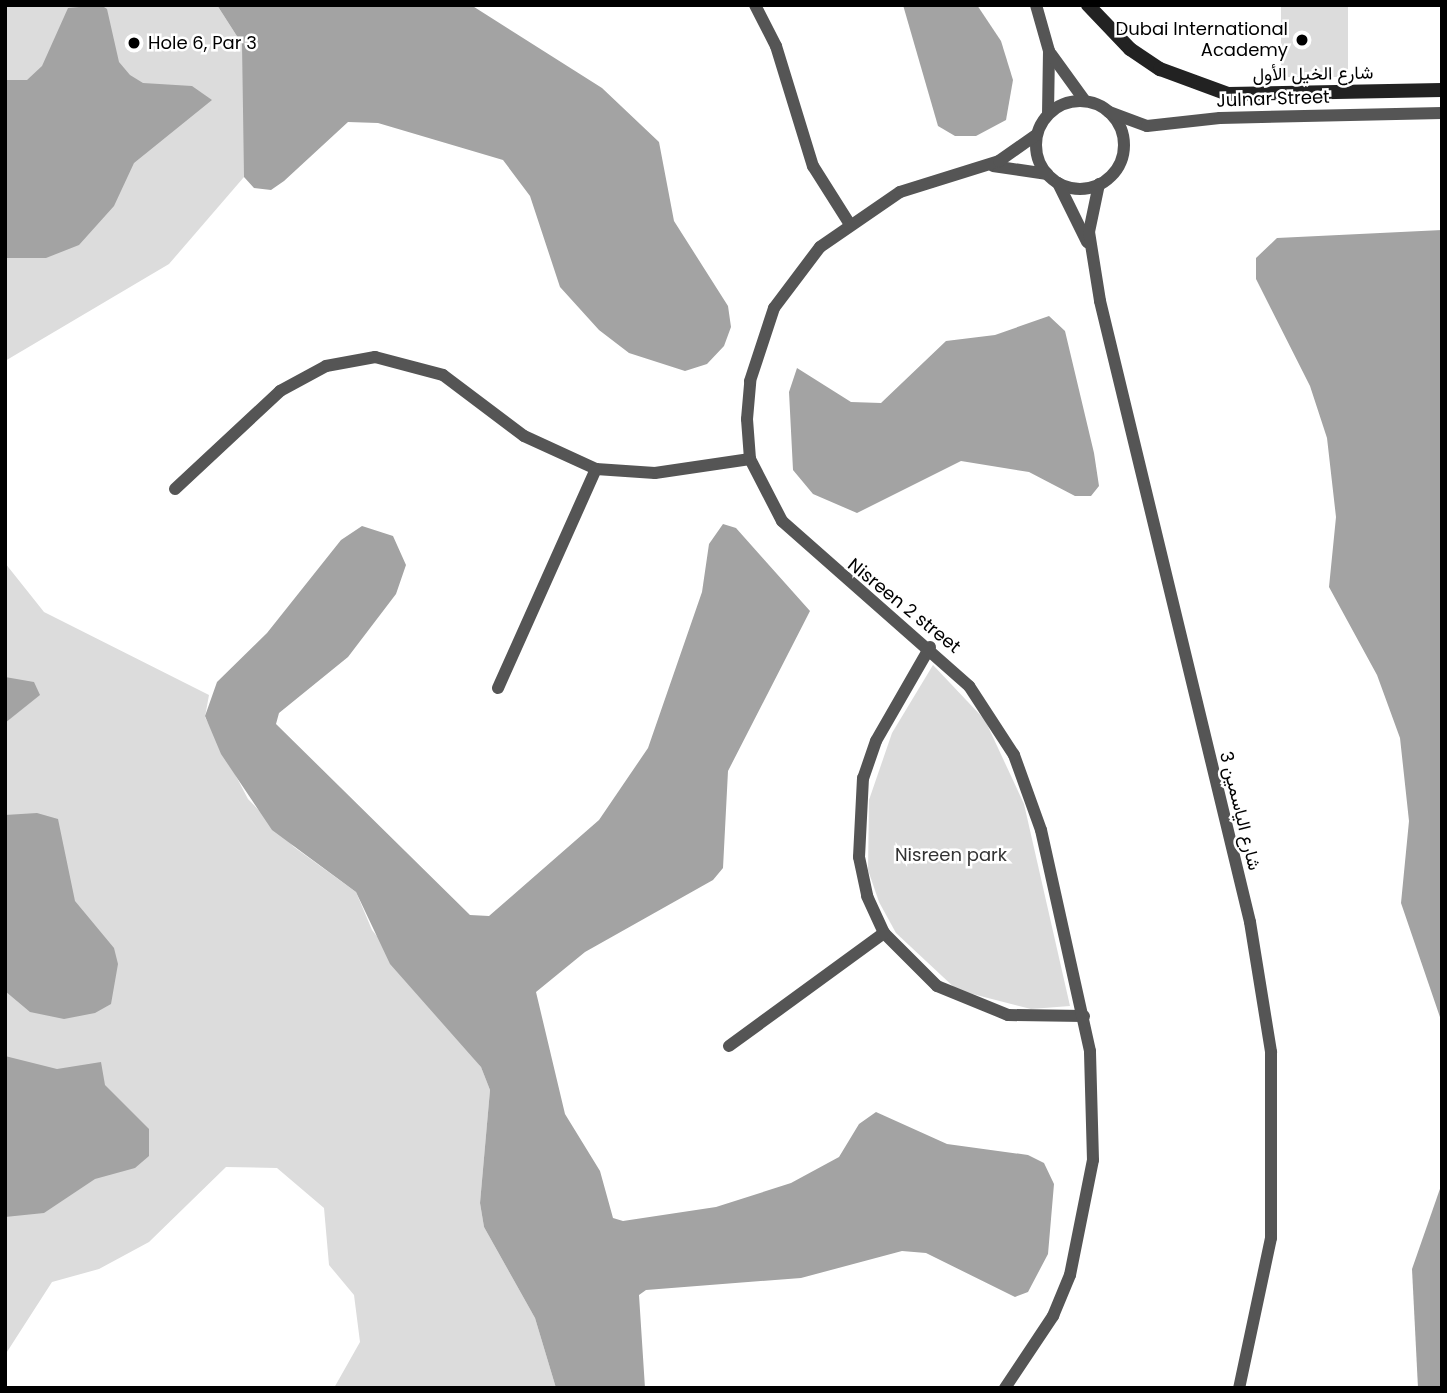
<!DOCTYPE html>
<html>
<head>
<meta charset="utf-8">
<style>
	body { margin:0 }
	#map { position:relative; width:1447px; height:1393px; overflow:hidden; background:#fff; font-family:Poppins,Vazirmatn,sans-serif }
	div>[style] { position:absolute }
	.green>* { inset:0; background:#dcdcdc; transform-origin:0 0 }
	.water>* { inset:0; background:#a3a3a3 }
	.minor>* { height:12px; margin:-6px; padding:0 6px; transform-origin:6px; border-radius:6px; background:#555 }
	.minor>.ring { margin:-6px; padding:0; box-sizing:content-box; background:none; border:12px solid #555; border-radius:50% }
	.secondary>* { height:14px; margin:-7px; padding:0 7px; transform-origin:7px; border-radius:7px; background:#222 }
	.dots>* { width:19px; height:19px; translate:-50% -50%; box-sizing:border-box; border:4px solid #fff; border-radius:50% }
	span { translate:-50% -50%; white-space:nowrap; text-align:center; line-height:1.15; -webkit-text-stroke:5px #fff; paint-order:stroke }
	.poi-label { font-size:18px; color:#000 }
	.right { translate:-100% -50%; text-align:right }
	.left { translate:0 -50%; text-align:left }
	.street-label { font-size:18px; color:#000 }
	.park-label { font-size:18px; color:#333 }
	.frame { position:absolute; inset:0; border:7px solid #000; pointer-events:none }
</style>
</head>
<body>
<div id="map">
	<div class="green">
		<i style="clip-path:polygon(5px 5px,217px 5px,242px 44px,247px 73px,244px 177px,169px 264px,5px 361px)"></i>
		<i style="left:1281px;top:5px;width:67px;height:72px"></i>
		<i style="clip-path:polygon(5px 563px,44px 612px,209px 695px,205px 717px,248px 799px,294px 847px,356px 892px,372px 930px,481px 1067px,490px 1090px,480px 1203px,484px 1227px,535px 1318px,556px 1388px,334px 1388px,360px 1342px,354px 1295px,329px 1265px,324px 1208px,277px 1168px,226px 1167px,149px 1242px,99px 1269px,52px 1282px,5px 1355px)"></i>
		<i style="clip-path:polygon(933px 665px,985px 720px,1024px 804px,1070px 1006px,1031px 1009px,957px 990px,896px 933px,879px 902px,868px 870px,869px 800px,892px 733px)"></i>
	</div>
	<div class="water">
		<i style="clip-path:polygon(101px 5px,107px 9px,119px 62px,130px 75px,143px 83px,192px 86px,212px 100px,134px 163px,114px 206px,79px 245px,46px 258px,5px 258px,5px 80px,27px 80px,42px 66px,68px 8px)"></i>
		<i style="clip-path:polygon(217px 5px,471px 5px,602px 88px,659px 142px,674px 221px,728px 306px,731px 327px,724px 346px,707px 364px,685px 371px,629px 353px,599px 330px,560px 287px,530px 196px,503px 160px,378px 123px,348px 122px,284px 181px,271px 190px,254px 188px,244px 177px,242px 44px)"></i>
		<i style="clip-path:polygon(903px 5px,977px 5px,1001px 41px,1013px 80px,1006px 120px,976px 136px,955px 136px,938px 126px)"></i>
		<i style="clip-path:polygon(1442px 230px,1442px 1023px,1401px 903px,1409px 821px,1400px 738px,1377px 675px,1329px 587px,1336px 517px,1327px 438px,1310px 386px,1256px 279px,1256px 258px,1277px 238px)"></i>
		<i style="clip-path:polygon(1049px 316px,1065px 331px,1094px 453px,1099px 486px,1091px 496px,1075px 496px,1029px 472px,961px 461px,857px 513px,813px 494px,793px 470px,789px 392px,797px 368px,851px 402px,881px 403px,946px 341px,995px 335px)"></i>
		<i style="clip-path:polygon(723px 524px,736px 528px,810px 611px,728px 771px,723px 868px,713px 880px,585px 952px,536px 992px,565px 1114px,600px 1171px,613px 1218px,623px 1221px,716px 1207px,791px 1183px,839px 1157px,859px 1124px,876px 1112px,947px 1144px,1028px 1155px,1044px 1163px,1054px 1184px,1048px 1254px,1028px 1292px,1015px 1297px,926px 1253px,902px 1251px,801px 1278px,646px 1290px,639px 1295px,645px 1388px,556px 1388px,535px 1318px,484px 1227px,480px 1203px,490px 1090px,481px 1067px,390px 964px,356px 892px,272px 830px,221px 754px,205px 716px,217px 682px,267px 633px,341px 540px,362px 526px,393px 536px,406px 565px,396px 594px,348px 657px,279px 713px,276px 724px,470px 915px,489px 916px,599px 820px,648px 748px,702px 592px,709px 544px)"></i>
		<i style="clip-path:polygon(5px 677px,34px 682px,40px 695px,5px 723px)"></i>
		<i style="clip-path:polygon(37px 813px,58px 819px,75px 901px,114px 948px,118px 964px,111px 1004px,95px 1013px,64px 1019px,30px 1012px,5px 991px,5px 815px)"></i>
		<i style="clip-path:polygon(5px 1056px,57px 1069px,101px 1062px,105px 1085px,149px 1129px,149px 1156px,135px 1168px,95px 1179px,44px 1213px,5px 1217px)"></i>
		<i style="clip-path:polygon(1442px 1183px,1442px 1388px,1418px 1388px,1412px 1269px)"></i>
	</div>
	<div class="minor">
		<i style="left:755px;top:5px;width:46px;rotate:62.9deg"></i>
		<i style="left:776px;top:46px;width:126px;rotate:72.9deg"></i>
		<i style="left:813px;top:166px;width:67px;rotate:57.7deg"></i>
		<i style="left:1036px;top:5px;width:48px;rotate:74.2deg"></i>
		<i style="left:1049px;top:51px;width:63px;rotate:90.9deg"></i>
		<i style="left:1051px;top:54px;width:58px;rotate:54.1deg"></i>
		<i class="ring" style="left:1036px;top:101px;width:76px;height:76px"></i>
		<i style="left:1109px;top:112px;width:40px;rotate:20.2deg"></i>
		<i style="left:1147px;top:126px;width:73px;rotate:-6.3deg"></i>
		<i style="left:1220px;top:118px;width:222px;rotate:-1.3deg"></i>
		<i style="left:993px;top:166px;width:55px;rotate:8.4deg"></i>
		<i style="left:1058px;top:183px;width:66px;rotate:63.8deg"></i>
		<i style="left:1099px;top:184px;width:49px;rotate:101.8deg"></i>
		<i style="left:1089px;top:232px;width:70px;rotate:80.9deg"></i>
		<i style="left:1100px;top:301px;width:639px;rotate:76.42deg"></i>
		<i style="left:1250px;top:922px;width:132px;rotate:80.8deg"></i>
		<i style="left:1271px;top:1052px;width:186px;rotate:90deg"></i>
		<i style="left:1271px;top:1238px;width:153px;rotate:102deg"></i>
		<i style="left:175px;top:489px;width:144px;rotate:-43deg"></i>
		<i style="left:280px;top:391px;width:52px;rotate:-28.5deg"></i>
		<i style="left:326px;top:366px;width:50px;rotate:-10.4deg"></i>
		<i style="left:375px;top:357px;width:70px;rotate:14.8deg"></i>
		<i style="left:443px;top:375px;width:101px;rotate:37deg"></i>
		<i style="left:524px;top:436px;width:79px;rotate:24.6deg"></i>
		<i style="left:596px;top:469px;width:59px;rotate:3.9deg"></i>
		<i style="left:655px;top:473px;width:96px;rotate:-8.4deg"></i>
		<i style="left:930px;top:647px;width:108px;rotate:119.9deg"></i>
		<i style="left:876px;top:741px;width:39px;rotate:109deg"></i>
		<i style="left:863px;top:778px;width:79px;rotate:92.9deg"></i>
		<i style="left:859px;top:857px;width:40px;rotate:78deg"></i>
		<i style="left:867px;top:896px;width:41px;rotate:65.3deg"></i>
		<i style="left:884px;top:933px;width:75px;rotate:45deg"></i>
		<i style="left:937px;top:986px;width:77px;rotate:22.2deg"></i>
		<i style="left:1008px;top:1015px;width:76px;rotate:0.8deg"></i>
		<i style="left:498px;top:688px;width:240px;rotate:-65.9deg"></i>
		<i style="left:729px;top:1046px;width:192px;rotate:-36.1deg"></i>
		<i style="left:1005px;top:1388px;width:87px;rotate:-56.3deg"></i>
		<i style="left:1053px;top:1316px;width:44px;rotate:-67.5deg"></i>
		<i style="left:1070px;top:1275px;width:117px;rotate:-78.7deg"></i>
		<i style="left:1093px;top:1160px;width:109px;rotate:-91.6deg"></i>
		<i style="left:1090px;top:1051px;width:226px;rotate:-102.5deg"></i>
		<i style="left:1041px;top:830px;width:80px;rotate:-109.8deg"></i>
		<i style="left:1014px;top:755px;width:82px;rotate:-123.1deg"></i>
		<i style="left:969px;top:686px;width:249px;rotate:-138.6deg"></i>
		<i style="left:782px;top:521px;width:70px;rotate:-117.3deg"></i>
		<i style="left:750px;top:459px;width:40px;rotate:-94.3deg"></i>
		<i style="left:747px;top:419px;width:38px;rotate:-85deg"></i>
		<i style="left:750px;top:381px;width:77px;rotate:-71.8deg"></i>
		<i style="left:774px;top:308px;width:76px;rotate:-53deg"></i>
		<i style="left:820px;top:247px;width:97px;rotate:-34.5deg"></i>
		<i style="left:900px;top:192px;width:104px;rotate:-17.4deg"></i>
		<i style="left:999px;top:161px;width:45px;rotate:-35.1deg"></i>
	</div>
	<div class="secondary">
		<i style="left:1088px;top:5px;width:61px;rotate:46.3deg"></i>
		<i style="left:1130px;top:49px;width:36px;rotate:34deg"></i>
		<i style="left:1160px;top:69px;width:72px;rotate:20.2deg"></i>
		<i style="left:1228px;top:94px;width:214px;rotate:-1.1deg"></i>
	</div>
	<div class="dots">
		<i style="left:1302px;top:40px;background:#000"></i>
		<i style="left:134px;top:43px;background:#000"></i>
	</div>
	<div class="poi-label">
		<span class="right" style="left:1288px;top:40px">Dubai International<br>Academy</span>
		<span class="left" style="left:148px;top:43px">Hole 6, Par 3</span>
	</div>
	<div class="street-label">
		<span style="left:1313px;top:74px;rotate:-1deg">شارع الخيل الأول</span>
		<span style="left:1273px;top:99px;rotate:-2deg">Julnar Street</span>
		<span style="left:904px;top:606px;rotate:39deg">Nisreen 2 street</span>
		<span style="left:1240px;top:811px;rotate:76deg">شارع الياسمين 3</span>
	</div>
	<div class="park-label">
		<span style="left:951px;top:855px">Nisreen park</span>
	</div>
	<div class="frame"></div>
</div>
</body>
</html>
